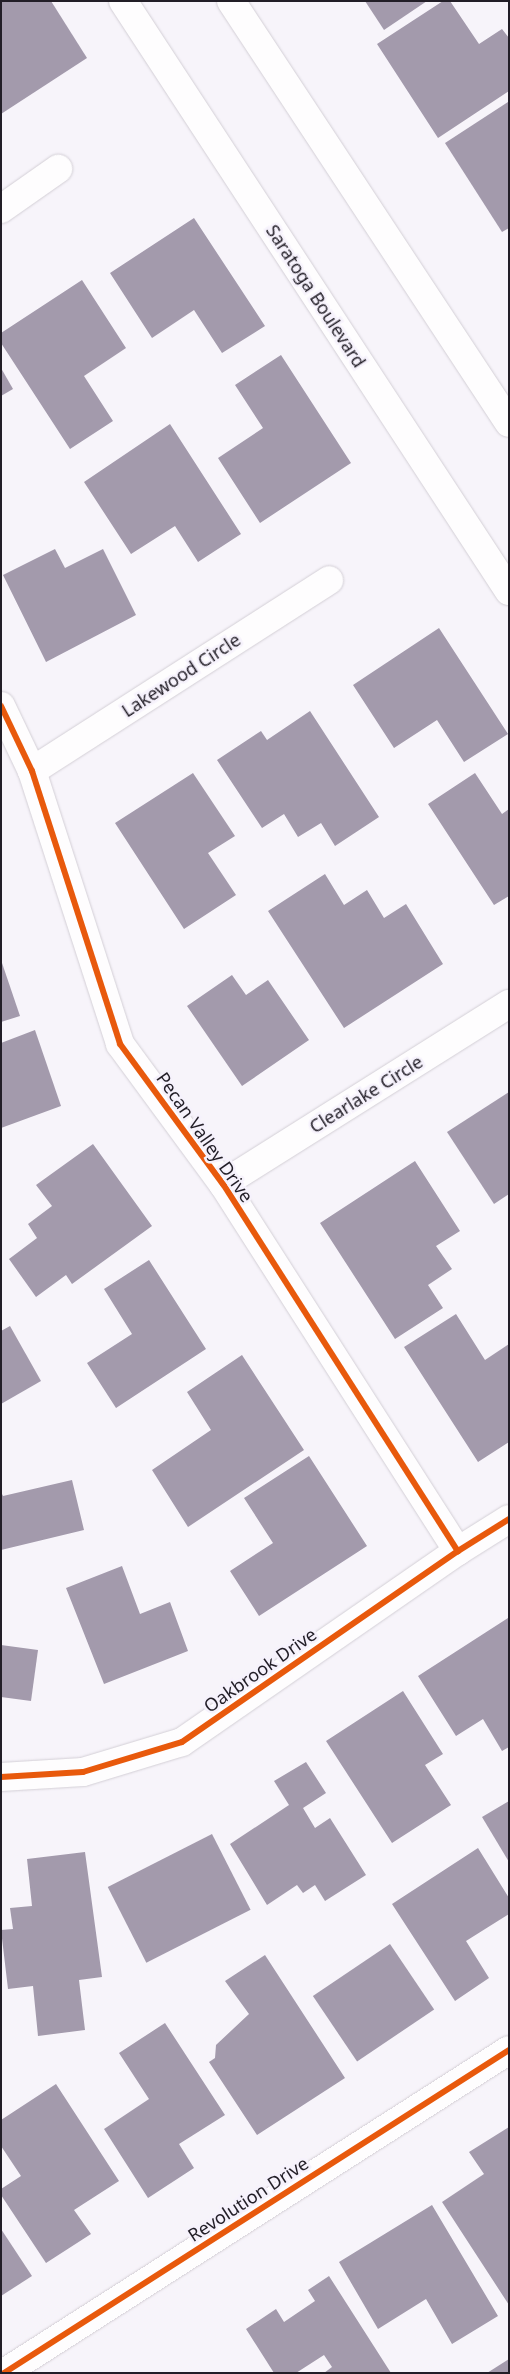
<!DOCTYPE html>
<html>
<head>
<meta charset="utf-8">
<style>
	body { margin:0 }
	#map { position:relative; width:510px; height:2374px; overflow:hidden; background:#f7f4fa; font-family:"Noto Sans",sans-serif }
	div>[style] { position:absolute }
	.building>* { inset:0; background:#a39aac; transform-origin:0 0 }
	.roads { filter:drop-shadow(0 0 1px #d3cfd6) drop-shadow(0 0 1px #d3cfd6) }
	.minor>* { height:28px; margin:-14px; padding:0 14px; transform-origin:14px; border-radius:14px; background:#fefdfe }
	.major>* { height:28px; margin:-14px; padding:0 14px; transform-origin:14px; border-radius:14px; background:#fefdfe }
	.cycleway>* { height:6px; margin:-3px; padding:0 3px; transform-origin:3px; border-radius:3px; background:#e8590c }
	span { translate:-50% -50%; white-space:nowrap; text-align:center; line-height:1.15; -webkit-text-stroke:5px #f6f2fc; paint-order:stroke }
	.street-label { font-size:18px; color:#221e27 }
	.frame { position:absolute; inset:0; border:2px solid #221e27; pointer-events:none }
</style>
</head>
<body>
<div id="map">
	<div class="building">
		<i style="clip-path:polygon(1px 1px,51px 1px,87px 58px,1px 114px)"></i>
		<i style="clip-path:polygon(365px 1px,427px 1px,384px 30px)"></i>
		<i style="clip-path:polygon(443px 1px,450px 1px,479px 44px,502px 29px,509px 38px,509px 91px,438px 138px,377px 44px)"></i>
		<i style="clip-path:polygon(508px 102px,509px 228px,502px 232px,445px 143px)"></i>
		<i style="clip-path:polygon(194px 218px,265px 326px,222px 353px,194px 310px,152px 338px,110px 273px)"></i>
		<i style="clip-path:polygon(82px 280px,126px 348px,84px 376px,113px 421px,70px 449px,1px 343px,1px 333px)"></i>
		<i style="clip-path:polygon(281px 355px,351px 463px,260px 523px,218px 458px,263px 428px,235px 385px)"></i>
		<i style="clip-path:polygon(1px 368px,13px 389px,1px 396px)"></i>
		<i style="clip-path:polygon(170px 424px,241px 534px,198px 562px,175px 526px,131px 554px,84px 482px)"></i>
		<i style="clip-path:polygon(55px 549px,65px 568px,103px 549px,136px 615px,46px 662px,3px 575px)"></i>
		<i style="clip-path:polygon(439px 628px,508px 734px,464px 762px,437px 720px,394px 748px,353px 685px)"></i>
		<i style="clip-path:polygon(310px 711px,379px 817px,335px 846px,321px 823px,298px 837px,284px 814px,262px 828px,217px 760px,261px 731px,267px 740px)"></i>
		<i style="clip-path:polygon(193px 773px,235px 836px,208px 853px,236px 895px,184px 929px,115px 823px)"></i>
		<i style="clip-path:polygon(475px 773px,502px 814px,509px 809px,509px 896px,494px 905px,428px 804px)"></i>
		<i style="clip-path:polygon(325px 874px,344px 905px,367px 890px,384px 918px,406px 904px,443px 964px,344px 1028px,268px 911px)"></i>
		<i style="clip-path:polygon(1px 960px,20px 1016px,1px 1022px)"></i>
		<i style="clip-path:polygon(232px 975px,246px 995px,268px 980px,309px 1040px,242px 1086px,187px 1006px)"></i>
		<i style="clip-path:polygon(35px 1030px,61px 1106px,1px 1128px,1px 1043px)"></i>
		<i style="clip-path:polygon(509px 1092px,509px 1194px,494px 1204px,447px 1132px)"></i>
		<i style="clip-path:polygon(93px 1144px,152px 1226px,72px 1284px,66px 1275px,36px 1297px,9px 1259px,37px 1238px,28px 1224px,52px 1206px,36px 1185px)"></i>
		<i style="clip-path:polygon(415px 1161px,460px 1231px,436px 1246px,452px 1269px,428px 1285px,443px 1308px,395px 1339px,320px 1223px)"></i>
		<i style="clip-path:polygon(149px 1260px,206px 1349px,116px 1408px,87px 1363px,132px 1334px,104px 1289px)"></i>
		<i style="clip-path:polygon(456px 1314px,485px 1360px,509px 1344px,509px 1442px,478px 1462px,404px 1347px)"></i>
		<i style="clip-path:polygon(10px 1326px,41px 1381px,1px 1404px,1px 1331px)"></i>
		<i style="clip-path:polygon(242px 1355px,304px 1450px,188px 1527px,152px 1470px,211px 1430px,187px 1392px)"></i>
		<i style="clip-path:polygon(309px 1456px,367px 1546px,259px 1616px,230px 1571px,273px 1543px,244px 1498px)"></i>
		<i style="clip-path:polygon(72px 1480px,84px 1530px,1px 1550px,1px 1492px,3px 1496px)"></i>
		<i style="clip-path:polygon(122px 1566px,140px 1614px,170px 1602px,188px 1651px,104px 1684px,66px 1588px)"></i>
		<i style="clip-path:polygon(508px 1618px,509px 1747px,502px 1751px,483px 1719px,456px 1736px,418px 1676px)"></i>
		<i style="clip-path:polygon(1px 1645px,38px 1650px,31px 1701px,1px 1697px)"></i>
		<i style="clip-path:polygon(403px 1691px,443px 1754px,425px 1765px,451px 1805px,392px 1843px,326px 1741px)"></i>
		<i style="clip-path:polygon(306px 1762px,326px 1793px,303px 1808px,315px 1828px,330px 1818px,366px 1875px,325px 1901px,315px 1885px,303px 1893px,297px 1885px,267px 1905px,230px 1844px,289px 1805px,274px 1781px)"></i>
		<i style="clip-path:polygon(509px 1801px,509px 1862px,482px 1817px)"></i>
		<i style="left:212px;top:1834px;width:85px;height:117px;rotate:63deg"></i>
		<i style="clip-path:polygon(478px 1848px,509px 1898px,509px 1914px,466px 1941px,489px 1978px,455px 2001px,392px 1904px)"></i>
		<i style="clip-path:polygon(85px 1852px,102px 1977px,79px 1980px,85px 2030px,38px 2036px,33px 1986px,8px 1989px,1px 1930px,13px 1929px,10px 1908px,32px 1906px,27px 1859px)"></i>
		<i style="left:390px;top:1944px;width:79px;height:93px;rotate:56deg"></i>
		<i style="clip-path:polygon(265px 1955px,345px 2078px,257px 2135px,209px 2062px,215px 2058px,216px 2045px,249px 2014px,225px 1981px)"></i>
		<i style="clip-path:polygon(165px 2023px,225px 2115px,179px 2144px,194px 2168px,148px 2198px,104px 2129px,149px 2099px,119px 2053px)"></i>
		<i style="clip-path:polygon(56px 2084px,119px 2181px,74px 2210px,91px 2234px,46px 2263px,1px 2195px,1px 2189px,21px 2176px,1px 2146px,1px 2120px)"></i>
		<i style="clip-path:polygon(509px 2127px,509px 2305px,442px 2202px,484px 2174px,469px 2152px)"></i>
		<i style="clip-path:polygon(432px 2205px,498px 2316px,452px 2344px,426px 2299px,378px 2329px,339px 2262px)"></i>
		<i style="clip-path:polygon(1px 2229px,32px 2276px,1px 2296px)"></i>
		<i style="clip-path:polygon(329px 2276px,391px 2373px,324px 2373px,332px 2367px,324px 2355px,296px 2373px,274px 2373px,246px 2329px,276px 2309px,284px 2322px,315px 2301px,308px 2290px)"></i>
		<i style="clip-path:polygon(509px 2359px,509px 2373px,487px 2373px)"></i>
	</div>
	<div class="roads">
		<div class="minor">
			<i style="left:1px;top:209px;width:70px;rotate:-35.1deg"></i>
			<i style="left:1px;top:706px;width:72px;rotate:64.5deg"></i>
			<i style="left:32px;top:771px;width:287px;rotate:72.1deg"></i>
			<i style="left:120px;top:1044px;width:174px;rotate:53.7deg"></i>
			<i style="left:223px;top:1184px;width:436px;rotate:57.4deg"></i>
			<i style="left:32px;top:771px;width:353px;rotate:-32.7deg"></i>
			<i style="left:223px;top:1184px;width:338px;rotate:-32.2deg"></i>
			<i style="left:1px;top:1777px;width:82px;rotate:-3.5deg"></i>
			<i style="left:83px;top:1772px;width:103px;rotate:-16.9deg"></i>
			<i style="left:182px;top:1742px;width:336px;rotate:-34.7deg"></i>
			<i style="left:458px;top:1551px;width:60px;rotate:-32.1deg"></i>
			<i style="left:4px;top:2373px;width:599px;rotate:-32.6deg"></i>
		</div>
		<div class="major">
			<i style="left:123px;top:1px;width:705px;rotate:56.81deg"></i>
			<i style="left:231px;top:1px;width:505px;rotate:56.62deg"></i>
		</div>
	</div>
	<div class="cycleway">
		<i style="left:1px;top:706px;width:72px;rotate:64.5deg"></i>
		<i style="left:32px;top:771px;width:287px;rotate:72.1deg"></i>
		<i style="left:120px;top:1044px;width:174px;rotate:53.7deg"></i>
		<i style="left:223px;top:1184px;width:436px;rotate:57.4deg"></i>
		<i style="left:1px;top:1777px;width:82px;rotate:-3.5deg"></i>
		<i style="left:83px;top:1772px;width:103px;rotate:-16.9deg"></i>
		<i style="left:182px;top:1742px;width:336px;rotate:-34.7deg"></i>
		<i style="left:458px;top:1551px;width:60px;rotate:-32.1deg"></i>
		<i style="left:4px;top:2373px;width:599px;rotate:-32.6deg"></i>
	</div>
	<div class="street-label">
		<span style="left:316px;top:296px;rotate:57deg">Saratoga Boulevard</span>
		<span style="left:181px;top:675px;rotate:-33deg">Lakewood Circle</span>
		<span style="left:366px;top:1094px;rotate:-32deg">Clearlake Circle</span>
		<span style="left:205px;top:1137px;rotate:55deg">Pecan Valley Drive</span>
		<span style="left:260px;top:1670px;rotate:-35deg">Oakbrook Drive</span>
		<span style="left:248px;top:2199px;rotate:-33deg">Revolution Drive</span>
	</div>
	<div class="frame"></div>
</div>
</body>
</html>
